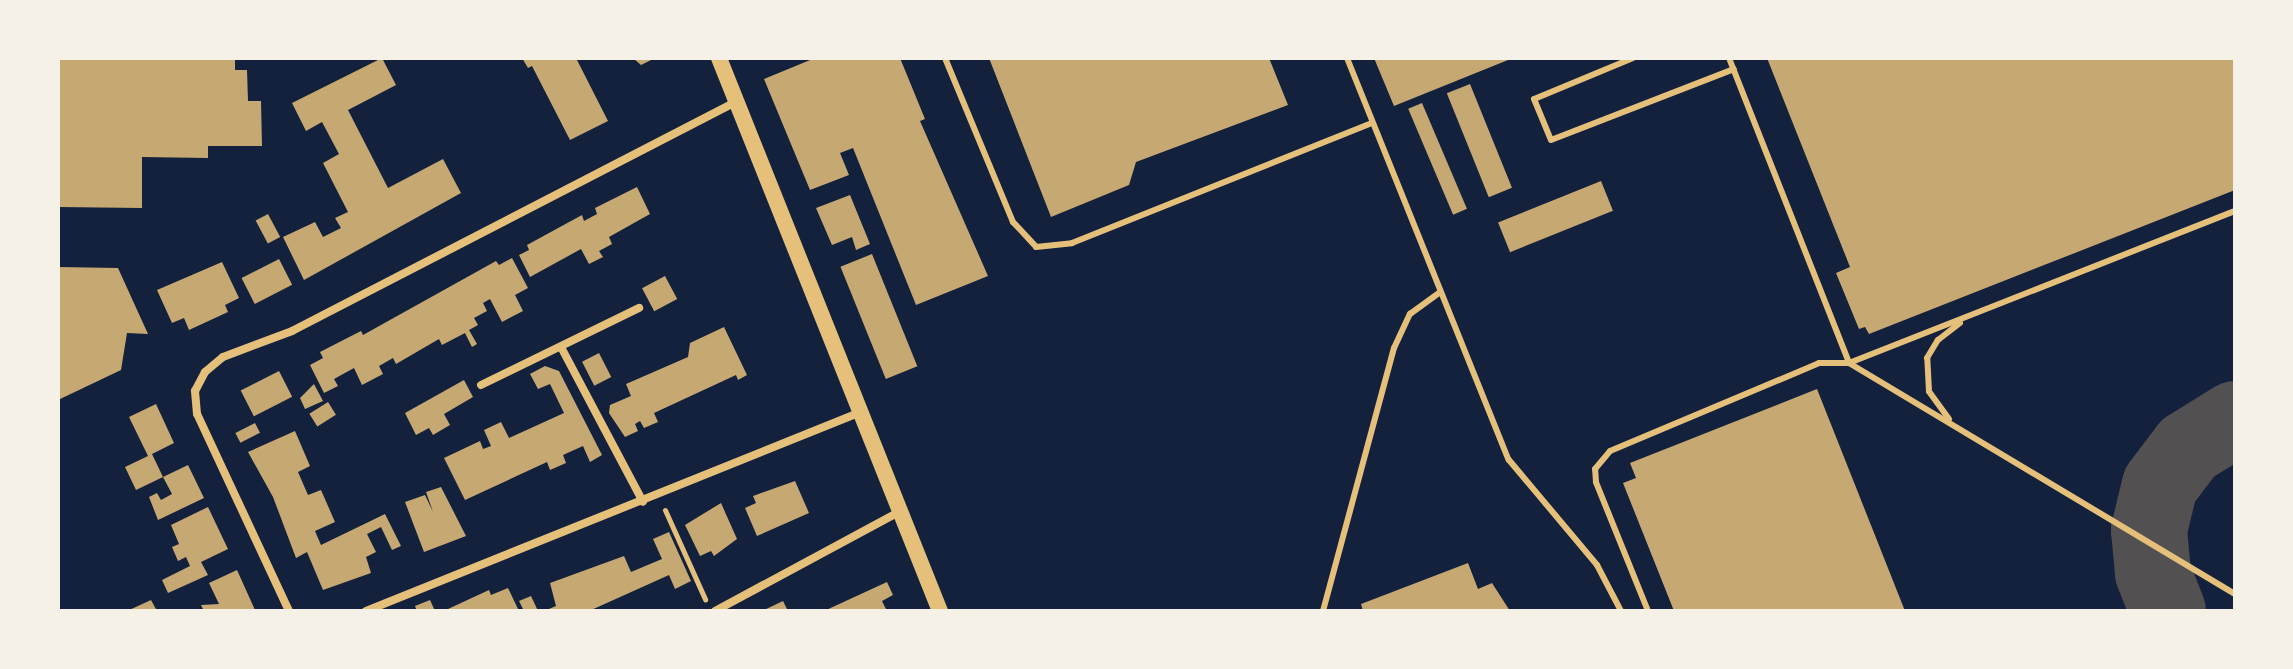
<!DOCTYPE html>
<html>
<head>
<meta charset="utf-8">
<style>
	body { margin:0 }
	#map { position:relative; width:2293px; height:669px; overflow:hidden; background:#14213d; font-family:Manrope,sans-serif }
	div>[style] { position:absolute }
	.taxiway>* { height:76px; margin:-38px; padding:0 38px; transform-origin:38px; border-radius:38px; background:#525050 }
	.building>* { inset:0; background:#c6a872; transform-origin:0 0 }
	.path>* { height:5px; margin:-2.5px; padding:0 2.5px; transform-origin:2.5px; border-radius:2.5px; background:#e5c07b }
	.service>* { height:6px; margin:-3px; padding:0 3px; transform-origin:3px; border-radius:3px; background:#e5c07b }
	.minor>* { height:8px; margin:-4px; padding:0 4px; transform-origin:4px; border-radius:4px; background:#e5c07b }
	.secondary>* { height:16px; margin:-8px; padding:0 8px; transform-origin:8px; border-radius:8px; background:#e5c07b }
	span { translate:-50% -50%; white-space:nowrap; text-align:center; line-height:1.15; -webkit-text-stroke:7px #f6f1e7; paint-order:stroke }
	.frame { position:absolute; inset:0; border:60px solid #f6f1e7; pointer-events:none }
</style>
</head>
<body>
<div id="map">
	<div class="taxiway">
		<i style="left:2168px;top:611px;width:41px;rotate:-111.5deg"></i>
		<i style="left:2153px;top:573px;width:43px;rotate:-95.3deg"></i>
		<i style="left:2149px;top:530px;width:46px;rotate:-76.3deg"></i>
		<i style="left:2160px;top:485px;width:46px;rotate:-52.9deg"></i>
		<i style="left:2188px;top:448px;width:55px;rotate:-31.7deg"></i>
	</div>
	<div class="building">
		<i style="clip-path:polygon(58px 58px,235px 58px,235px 70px,247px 70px,248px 101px,261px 101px,262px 146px,208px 146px,208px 158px,142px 157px,142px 208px,58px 207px)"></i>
		<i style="clip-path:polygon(382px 58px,396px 85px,348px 110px,388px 188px,443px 159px,461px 193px,304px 280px,283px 237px,315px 222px,323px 237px,341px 228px,335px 218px,348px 212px,323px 163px,339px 154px,322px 122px,306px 131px,292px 103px)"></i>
		<i style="clip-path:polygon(522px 58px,576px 58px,608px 121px,570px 140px,532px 66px,528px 68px)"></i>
		<i style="clip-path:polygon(633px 58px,655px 58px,641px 65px)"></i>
		<i style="clip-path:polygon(815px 58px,900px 58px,925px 119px,920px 121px,988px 276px,916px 305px,853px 148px,840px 153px,849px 175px,810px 190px,764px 79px)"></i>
		<i style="clip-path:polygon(989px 58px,1269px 58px,1288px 105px,1136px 162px,1129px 185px,1051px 217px)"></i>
		<i style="clip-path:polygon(1374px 58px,1513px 58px,1394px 106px)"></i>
		<i style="clip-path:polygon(1767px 58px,2235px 58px,2235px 190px,1869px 334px,1865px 327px,1859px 329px,1836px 273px,1850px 267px)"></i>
		<i style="left:1470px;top:84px;width:112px;height:25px;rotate:68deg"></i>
		<i style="left:1422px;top:103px;width:115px;height:15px;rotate:67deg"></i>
		<i style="left:1601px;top:181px;width:32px;height:111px;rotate:68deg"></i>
		<i style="clip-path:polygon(637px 187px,650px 214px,609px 237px,612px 244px,599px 251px,603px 257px,589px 264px,581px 249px,530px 277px,519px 255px,529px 250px,527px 245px,582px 215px,584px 221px,597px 214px,595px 208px)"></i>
		<i style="clip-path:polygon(850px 195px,870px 244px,856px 250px,852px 237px,832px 245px,816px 208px)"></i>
		<i style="left:268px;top:214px;width:26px;height:14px;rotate:62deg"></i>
		<i style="left:872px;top:254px;width:121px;height:34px;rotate:68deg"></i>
		<i style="clip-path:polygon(512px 258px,528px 288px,515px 295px,523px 311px,502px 322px,490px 299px,483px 303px,487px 311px,474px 318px,478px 325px,469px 330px,477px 344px,472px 347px,465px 333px,442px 345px,439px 339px,396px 364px,393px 358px,379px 366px,383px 374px,362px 385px,354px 368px,334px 379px,338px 386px,324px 393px,310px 365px,323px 358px,320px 352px,361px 331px,363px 335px,496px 261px,499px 265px)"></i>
		<i style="left:279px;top:259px;width:29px;height:42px;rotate:63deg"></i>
		<i style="clip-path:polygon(222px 262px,239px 298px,225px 305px,228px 312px,189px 330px,184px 318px,172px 323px,157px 290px)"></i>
		<i style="clip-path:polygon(58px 267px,118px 268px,148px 334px,127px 333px,121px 370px,58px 400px)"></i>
		<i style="left:665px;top:276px;width:26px;height:26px;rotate:62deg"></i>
		<i style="clip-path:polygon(724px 327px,747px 375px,738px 380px,736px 375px,654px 413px,658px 422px,644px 428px,640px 421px,635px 424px,638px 431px,625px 437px,609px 413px,610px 405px,631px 396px,626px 384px,688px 357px,690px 343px)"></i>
		<i style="left:599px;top:353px;width:27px;height:19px;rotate:63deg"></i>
		<i style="clip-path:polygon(545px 366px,559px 371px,602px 455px,590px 462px,583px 446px,563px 455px,566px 463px,550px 470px,547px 462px,465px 500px,444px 458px,480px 441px,483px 449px,491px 446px,484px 430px,501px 422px,509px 438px,564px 413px,550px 384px,538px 389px,530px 374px)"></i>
		<i style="left:279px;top:371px;width:29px;height:43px;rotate:63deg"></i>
		<i style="clip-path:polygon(464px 380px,473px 397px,444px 414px,450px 425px,433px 435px,429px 428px,416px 435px,405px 413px)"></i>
		<i style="clip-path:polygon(314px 384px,323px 401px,305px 409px,300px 398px)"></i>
		<i style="clip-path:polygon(1817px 389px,1905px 611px,1674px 611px,1623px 483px,1636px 478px,1630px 463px)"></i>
		<i style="left:328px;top:402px;width:15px;height:22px;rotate:58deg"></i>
		<i style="clip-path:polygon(156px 404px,174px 443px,152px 454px,163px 477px,136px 490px,125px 467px,148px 456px,129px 417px)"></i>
		<i style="left:255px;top:423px;width:11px;height:22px;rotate:63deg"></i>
		<i style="clip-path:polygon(295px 431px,310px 466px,298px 472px,308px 495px,321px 490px,335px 522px,315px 531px,321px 545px,385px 514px,401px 546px,392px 550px,381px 527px,367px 534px,376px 552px,366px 557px,371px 573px,323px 590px,307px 552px,296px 558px,273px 497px,248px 452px)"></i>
		<i style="clip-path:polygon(188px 465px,204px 498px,158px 520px,149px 497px,157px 493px,161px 500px,172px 494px,163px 477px)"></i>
		<i style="clip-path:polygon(795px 481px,809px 513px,757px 536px,745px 508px,756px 503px,753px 496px)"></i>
		<i style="clip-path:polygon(441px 487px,466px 536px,424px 552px,405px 502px,425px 495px,433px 512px,426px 492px)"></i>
		<i style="clip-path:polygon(721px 503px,737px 539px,714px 556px,711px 551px,700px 556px,685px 525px)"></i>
		<i style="clip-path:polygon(208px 507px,228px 549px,201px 562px,208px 575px,168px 593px,162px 580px,190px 566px,186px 557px,178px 561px,172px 547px,179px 544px,171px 525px)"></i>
		<i style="clip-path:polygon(669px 532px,691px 581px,675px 589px,669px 575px,589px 611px,544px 611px,556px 606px,550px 583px,624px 556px,631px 572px,662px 559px,653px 539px)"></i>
		<i style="clip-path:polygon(1468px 563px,1478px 589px,1492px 583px,1510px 611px,1363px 611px,1361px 604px)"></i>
		<i style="clip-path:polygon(237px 570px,255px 610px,204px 611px,201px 605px,219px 604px,209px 583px)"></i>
		<i style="clip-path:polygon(887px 582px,893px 595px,882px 601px,887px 611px,824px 611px)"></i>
		<i style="clip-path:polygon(508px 588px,519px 611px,448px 609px,489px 590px,491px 595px)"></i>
		<i style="clip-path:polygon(531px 596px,538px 611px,524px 611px,519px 601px)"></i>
		<i style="clip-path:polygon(151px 600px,157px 611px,127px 611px)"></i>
		<i style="clip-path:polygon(430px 600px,435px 611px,417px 611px,415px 606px)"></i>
		<i style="clip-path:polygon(783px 601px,788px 611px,762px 611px)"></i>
	</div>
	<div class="path">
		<i style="left:665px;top:510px;width:98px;rotate:65.8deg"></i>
	</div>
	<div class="service">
		<i style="left:945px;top:58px;width:178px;rotate:67.5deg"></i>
		<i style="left:1013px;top:222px;width:34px;rotate:47deg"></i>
		<i style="left:1036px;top:247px;width:36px;rotate:-6deg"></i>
		<i style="left:1072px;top:243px;width:323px;rotate:-21.8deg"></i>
		<i style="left:1347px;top:58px;width:433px;rotate:68.1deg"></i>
		<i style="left:1509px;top:460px;width:137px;rotate:50deg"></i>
		<i style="left:1597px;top:565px;width:52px;rotate:62.4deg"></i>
		<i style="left:1633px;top:58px;width:107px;rotate:157.5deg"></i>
		<i style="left:1534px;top:99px;width:44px;rotate:67.5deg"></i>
		<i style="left:1551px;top:140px;width:196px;rotate:-21.2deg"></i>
		<i style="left:1729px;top:58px;width:328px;rotate:68.5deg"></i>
		<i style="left:1849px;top:363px;width:450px;rotate:30.9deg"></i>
		<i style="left:1949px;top:419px;width:34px;rotate:-126deg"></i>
		<i style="left:1929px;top:391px;width:33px;rotate:-93deg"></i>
		<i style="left:1927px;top:358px;width:21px;rotate:-59deg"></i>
		<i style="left:1938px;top:340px;width:28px;rotate:-38deg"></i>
		<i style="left:1323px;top:611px;width:272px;rotate:-74.9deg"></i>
		<i style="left:1394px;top:348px;width:38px;rotate:-65deg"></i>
		<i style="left:1410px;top:314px;width:37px;rotate:-36deg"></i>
		<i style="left:1648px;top:611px;width:139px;rotate:-112deg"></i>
		<i style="left:1596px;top:482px;width:13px;rotate:-94deg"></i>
		<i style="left:1595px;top:469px;width:23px;rotate:-50deg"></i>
		<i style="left:1610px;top:451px;width:227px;rotate:-22.8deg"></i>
		<i style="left:1819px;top:363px;width:30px"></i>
		<i style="left:1849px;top:363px;width:415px;rotate:-21.5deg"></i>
	</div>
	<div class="minor">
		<i style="left:561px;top:347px;width:175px;rotate:62.1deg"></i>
		<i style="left:481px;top:385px;width:176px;rotate:-26deg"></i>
		<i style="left:289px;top:611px;width:217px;rotate:-115deg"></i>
		<i style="left:197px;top:414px;width:23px;rotate:-95deg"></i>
		<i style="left:195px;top:391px;width:21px;rotate:-62deg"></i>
		<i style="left:205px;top:372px;width:23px;rotate:-40deg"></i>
		<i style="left:223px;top:357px;width:74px;rotate:-20.6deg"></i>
		<i style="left:292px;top:331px;width:500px;rotate:-27.3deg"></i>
		<i style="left:366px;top:611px;width:534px;rotate:-21.9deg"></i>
		<i style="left:715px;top:611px;width:211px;rotate:-28.3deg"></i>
	</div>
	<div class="secondary">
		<i style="left:719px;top:58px;width:596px;rotate:68.22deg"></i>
	</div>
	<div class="frame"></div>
</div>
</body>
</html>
